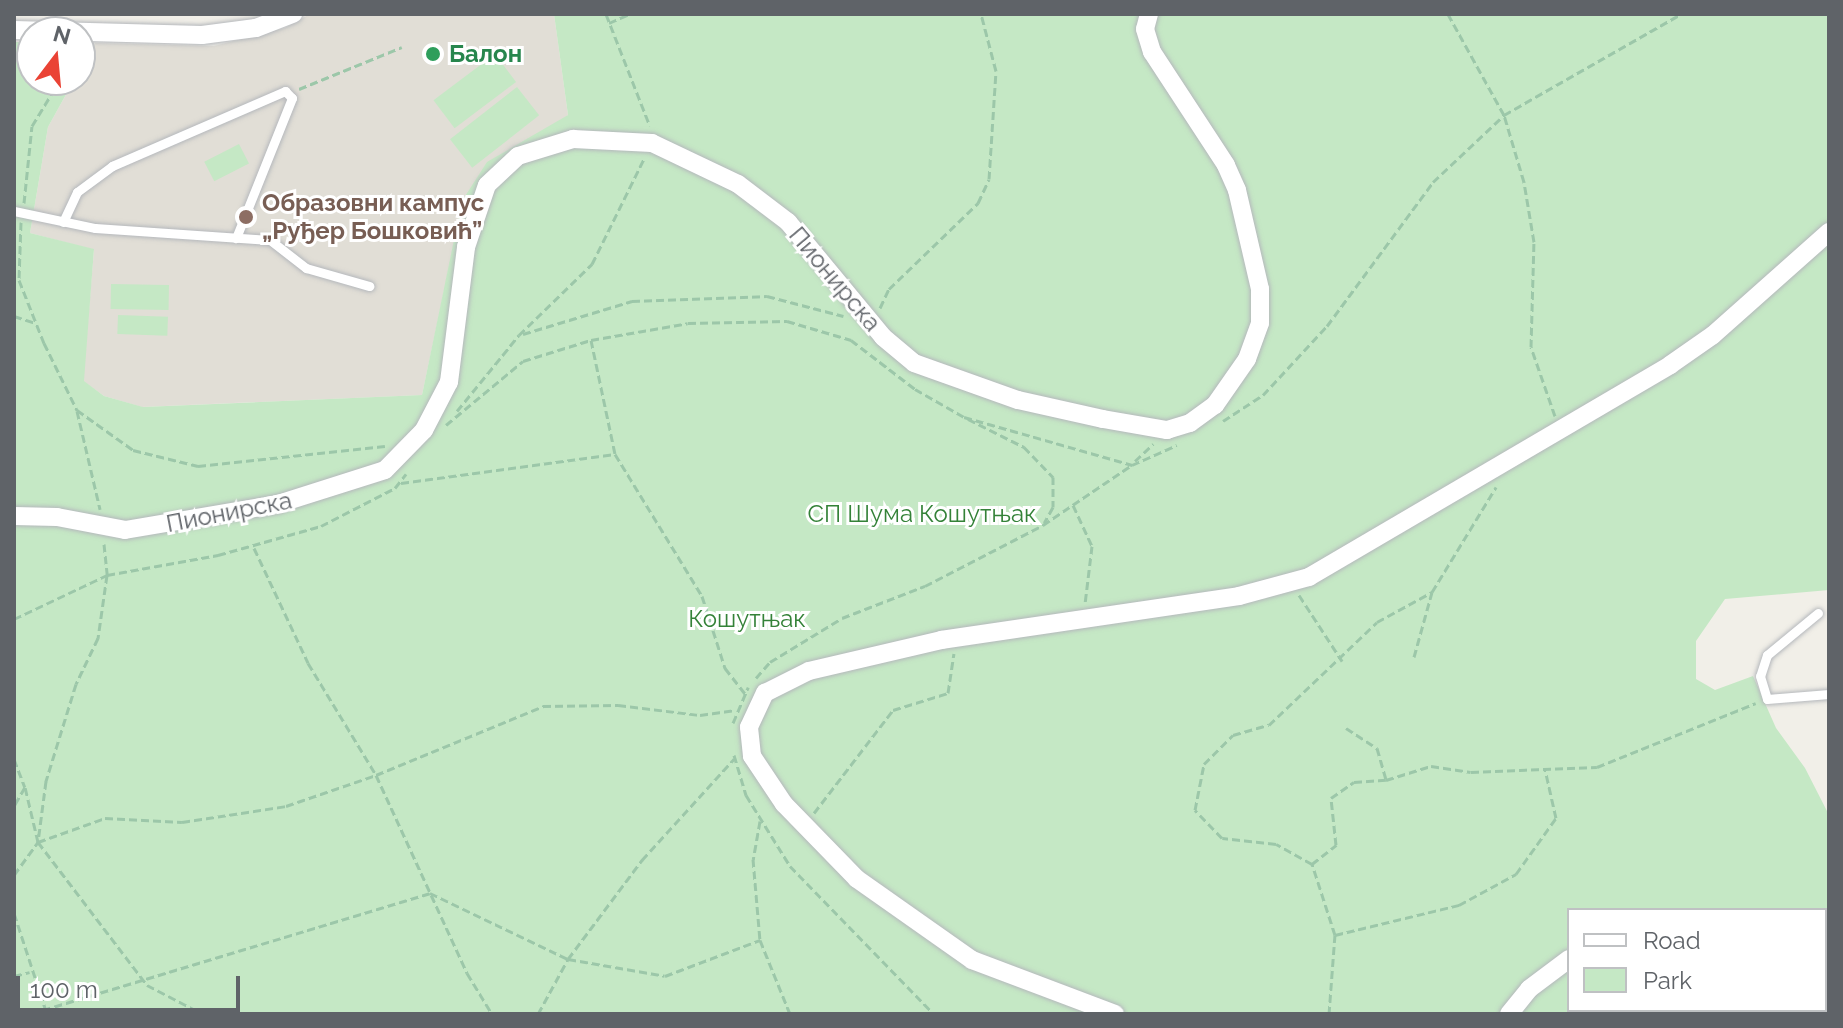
<!DOCTYPE html>
<html>
<head>
<meta charset="utf-8">
<style>
	body { margin:0 }
	#map { position:relative; width:1843px; height:1028px; overflow:hidden; background:#f1efe8; font-family:Raleway,sans-serif }
	div>[style] { position:absolute }
	.education>* { inset:0; background:#e1ded6 }
	.green>* { inset:0; background:#c5e8c5; transform-origin:0 0 }
	.path>* { height:3px; margin-top:-1.5px; transform-origin:0; background:repeating-linear-gradient(90deg,#9cc7a9 0 8px,transparent 0 12px) }
	.roads { filter:drop-shadow(0 0 2px #b5b8bc) drop-shadow(0 0 2px #b5b8bc) }
	.service>* { height:9px; margin:-4.5px; padding:0 4.5px; transform-origin:4.5px; border-radius:4.5px; background:#fff }
	.minor>* { height:18px; margin:-9px; padding:0 9px; transform-origin:9px; border-radius:9px; background:#fff }
	.dots>* { width:22px; height:22px; translate:-50% -50%; box-sizing:border-box; border:4px solid #fff; border-radius:50% }
	span { translate:-50% -50%; white-space:nowrap; text-align:center; line-height:1.15; -webkit-text-stroke:6px #fff; paint-order:stroke }
	.leisure-label { font-size:24px; color:#27864d; font-weight:700 }
	.left { translate:0 -50%; text-align:left }
	.education-label { font-size:24px; color:#785e54; font-weight:700 }
	.street-label { font-size:24px; color:#5f6368 }
	.park-label { font-size:24px; color:#348238 }
	.frame { position:absolute; inset:0; border:16px solid #5f6368; pointer-events:none }
	.legend { position:absolute; left:1567px; top:908px; width:260px; height:104px; box-sizing:border-box; background:#fff; border:2px solid #bfc1c3; margin:0; padding:10px 14px; list-style:none; font-size:24px; color:#5f6368 }
	.legend li { display:flex; align-items:center; gap:16px; height:40px }
	.legend b { width:40px; border:2px solid #bfc1c3 }
	.north { position:absolute; left:16px; top:16px; width:80px; height:80px; box-sizing:border-box; background:#fff; border:2px solid #bfc1c3; border-radius:50%; rotate:16deg; font-size:22px; font-weight:700; line-height:32px; text-align:center; color:#5f6368 }
	.north::after { content:''; display:block; margin:auto; width:28px; height:36px; background:#ea4335; clip-path:polygon(50% 0,100% 100%,50% 72%,0 100%) }
	.scale { position:absolute; left:16px; top:976px; width:224px; height:36px; box-sizing:border-box; border:4px solid #5f6368; border-top:0; padding-left:10px; font-size:24px; line-height:28px; white-space:nowrap; color:#5f6368; -webkit-text-stroke:6px #fff; paint-order:stroke }
</style>
</head>
<body>
<div id="map">
	<div class="education">
		<i style="clip-path:polygon(310px 14px,554px 14px,568px 115px,463px 201px,422px 395px,142px 407px,104px 396px,83px 381px,94px 250px,30px 233px,48px 127px,74px 80px,80px 80px,95px 43px,214px 46px,285px 28px)"></i>
	</div>
	<div class="green">
		<i style="clip-path:polygon(evenodd,554px 14px,1829px 14px,1829px 590px,1725px 599px,1696px 641px,1696px 679px,1715px 690px,1753px 676px,1776px 728px,1805px 768px,1829px 815px,1829px 1014px,14px 1014px,14px 42px,32px 42px,32px 80px,74px 80px,48px 127px,30px 233px,94px 249px,84px 381px,104px 396px,143px 407px,422px 395px,462px 201px,487px 162px,568px 115px,554px 14px,1569px 910px,1825px 910px,1825px 1010px,1569px 1010px,1569px 910px)"></i>
		<i style="left:495px;top:54px;width:35px;height:77px;rotate:53deg"></i>
		<i style="left:517px;top:87px;width:36px;height:85px;rotate:52deg"></i>
		<i style="left:239px;top:144px;width:22px;height:39px;rotate:63deg"></i>
		<i style="left:111px;top:284px;width:58px;height:25px;rotate:1deg"></i>
		<i style="left:118px;top:315px;width:50px;height:19px;rotate:2deg"></i>
	</div>
	<div class="path">
		<i style="left:606px;top:14px;width:120px;rotate:68.6deg"></i>
		<i style="left:642px;top:14px;width:15px"></i>
		<i style="left:609px;top:23px;width:22px;rotate:-24deg"></i>
		<i style="left:299px;top:89px;width:111px;rotate:-22.2deg"></i>
		<i style="left:24px;top:203px;width:77px;rotate:-84.1deg"></i>
		<i style="left:32px;top:126px;width:54px;rotate:-58.7deg"></i>
		<i style="left:21px;top:222px;width:58px;rotate:92deg"></i>
		<i style="left:19px;top:280px;width:68px;rotate:68.4deg"></i>
		<i style="left:44px;top:343px;width:75px;rotate:63.8deg"></i>
		<i style="left:77px;top:410px;width:69px;rotate:35.5deg"></i>
		<i style="left:133px;top:450px;width:67px;rotate:13.8deg"></i>
		<i style="left:198px;top:466px;width:188px;rotate:-6.1deg"></i>
		<i style="left:880px;top:308px;width:21px;rotate:-65deg"></i>
		<i style="left:889px;top:289px;width:124px;rotate:-44deg"></i>
		<i style="left:978px;top:203px;width:26px;rotate:-65deg"></i>
		<i style="left:989px;top:179px;width:108px;rotate:-86.3deg"></i>
		<i style="left:996px;top:71px;width:59px;rotate:-104.7deg"></i>
		<i style="left:14px;top:316px;width:23px;rotate:18deg"></i>
		<i style="left:523px;top:334px;width:114px;rotate:-16.8deg"></i>
		<i style="left:632px;top:301px;width:135px;rotate:-2.1deg"></i>
		<i style="left:767px;top:296px;width:79px;rotate:14.7deg"></i>
		<i style="left:591px;top:340px;width:116px;rotate:78.1deg"></i>
		<i style="left:615px;top:454px;width:167px;rotate:58.5deg"></i>
		<i style="left:702px;top:596px;width:76px;rotate:72.3deg"></i>
		<i style="left:725px;top:668px;width:33px;rotate:52deg"></i>
		<i style="left:77px;top:411px;width:101px;rotate:76.8deg"></i>
		<i style="left:457px;top:411px;width:98px;rotate:-50.8deg"></i>
		<i style="left:519px;top:335px;width:102px;rotate:-44.2deg"></i>
		<i style="left:592px;top:264px;width:117px;rotate:-63.7deg"></i>
		<i style="left:1555px;top:416px;width:73px;rotate:-109.2deg"></i>
		<i style="left:1531px;top:347px;width:105px;rotate:-88.4deg"></i>
		<i style="left:1534px;top:242px;width:61px;rotate:-99.5deg"></i>
		<i style="left:1524px;top:182px;width:70px;rotate:-106.6deg"></i>
		<i style="left:1504px;top:115px;width:204px;rotate:-29.7deg"></i>
		<i style="left:968px;top:419px;width:63px;rotate:26.6deg"></i>
		<i style="left:1024px;top:447px;width:42px;rotate:46deg"></i>
		<i style="left:1053px;top:477px;width:30px;rotate:90deg"></i>
		<i style="left:1053px;top:507px;width:18px;rotate:119deg"></i>
		<i style="left:1223px;top:421px;width:48px;rotate:-33deg"></i>
		<i style="left:1263px;top:395px;width:94px;rotate:-47.2deg"></i>
		<i style="left:1327px;top:326px;width:179px;rotate:-53.6deg"></i>
		<i style="left:1433px;top:182px;width:98px;rotate:-43.3deg"></i>
		<i style="left:1504px;top:115px;width:115px;rotate:-119deg"></i>
		<i style="left:446px;top:425px;width:100px;rotate:-39.7deg"></i>
		<i style="left:523px;top:361px;width:71px;rotate:-17.2deg"></i>
		<i style="left:591px;top:340px;width:98px;rotate:-9.9deg"></i>
		<i style="left:688px;top:323px;width:99px;rotate:-1.2deg"></i>
		<i style="left:787px;top:321px;width:67px;rotate:16.5deg"></i>
		<i style="left:851px;top:340px;width:81px;rotate:37.4deg"></i>
		<i style="left:915px;top:389px;width:56px;rotate:29.7deg"></i>
		<i style="left:964px;top:417px;width:175px;rotate:15.9deg"></i>
		<i style="left:1132px;top:465px;width:49px;rotate:-24deg"></i>
		<i style="left:1135px;top:461px;width:25px;rotate:-43deg"></i>
		<i style="left:401px;top:483px;width:216px;rotate:-7.7deg"></i>
		<i style="left:1073px;top:505px;width:45px;rotate:65.1deg"></i>
		<i style="left:1092px;top:546px;width:58px;rotate:96.9deg"></i>
		<i style="left:104px;top:544px;width:31px;rotate:84deg"></i>
		<i style="left:107px;top:575px;width:64px;rotate:98.1deg"></i>
		<i style="left:98px;top:638px;width:51px;rotate:115.6deg"></i>
		<i style="left:76px;top:684px;width:102px;rotate:107.2deg"></i>
		<i style="left:46px;top:781px;width:62px;rotate:97.5deg"></i>
		<i style="left:38px;top:842px;width:180px;rotate:52.7deg"></i>
		<i style="left:147px;top:985px;width:63px;rotate:27.4deg"></i>
		<i style="left:254px;top:548px;width:127px;rotate:64.8deg"></i>
		<i style="left:308px;top:663px;width:131px;rotate:58.7deg"></i>
		<i style="left:376px;top:775px;width:218px;rotate:65.3deg"></i>
		<i style="left:467px;top:973px;width:48px;rotate:58.6deg"></i>
		<i style="left:1299px;top:595px;width:79px;rotate:56.9deg"></i>
		<i style="left:14px;top:619px;width:103px;rotate:-25.3deg"></i>
		<i style="left:107px;top:575px;width:113px;rotate:-10.2deg"></i>
		<i style="left:218px;top:555px;width:107px;rotate:-15.7deg"></i>
		<i style="left:321px;top:526px;width:83px;rotate:-27.2deg"></i>
		<i style="left:395px;top:488px;width:18px;rotate:-52deg"></i>
		<i style="left:1414px;top:657px;width:67px;rotate:-74.5deg"></i>
		<i style="left:1432px;top:592px;width:123px;rotate:-58.6deg"></i>
		<i style="left:756px;top:678px;width:21px;rotate:-49deg"></i>
		<i style="left:770px;top:662px;width:84px;rotate:-31.4deg"></i>
		<i style="left:842px;top:618px;width:89px;rotate:-21.1deg"></i>
		<i style="left:925px;top:586px;width:133px;rotate:-27.3deg"></i>
		<i style="left:1043px;top:525px;width:105px;rotate:-34.1deg"></i>
		<i style="left:733px;top:723px;width:39px;rotate:-67deg"></i>
		<i style="left:1346px;top:728px;width:37px;rotate:33deg"></i>
		<i style="left:1377px;top:748px;width:33px;rotate:74deg"></i>
		<i style="left:1386px;top:780px;width:47px;rotate:-17.3deg"></i>
		<i style="left:1431px;top:766px;width:40px;rotate:8.5deg"></i>
		<i style="left:1471px;top:772px;width:126px;rotate:-2.3deg"></i>
		<i style="left:1597px;top:767px;width:171px;rotate:-21.9deg"></i>
		<i style="left:734px;top:755px;width:42px;rotate:73.3deg"></i>
		<i style="left:746px;top:795px;width:84px;rotate:58.2deg"></i>
		<i style="left:790px;top:866px;width:206px;rotate:45.8deg"></i>
		<i style="left:14px;top:759px;width:30px;rotate:69deg"></i>
		<i style="left:25px;top:787px;width:22px;rotate:120deg"></i>
		<i style="left:814px;top:813px;width:130px;rotate:-52.5deg"></i>
		<i style="left:893px;top:710px;width:58px;rotate:-17.2deg"></i>
		<i style="left:948px;top:693px;width:40px;rotate:-81.5deg"></i>
		<i style="left:760px;top:821px;width:39px;rotate:100deg"></i>
		<i style="left:753px;top:859px;width:81px;rotate:85.1deg"></i>
		<i style="left:760px;top:940px;width:80px;rotate:67.9deg"></i>
		<i style="left:38px;top:842px;width:71px;rotate:-19.7deg"></i>
		<i style="left:105px;top:818px;width:77px;rotate:3deg"></i>
		<i style="left:182px;top:822px;width:105px;rotate:-8.7deg"></i>
		<i style="left:286px;top:806px;width:95px;rotate:-19deg"></i>
		<i style="left:376px;top:775px;width:181px;rotate:-22.4deg"></i>
		<i style="left:543px;top:706px;width:75px;rotate:-0.8deg"></i>
		<i style="left:618px;top:705px;width:83px;rotate:7deg"></i>
		<i style="left:700px;top:715px;width:36px;rotate:-8deg"></i>
		<i style="left:1312px;top:864px;width:31px;rotate:-38deg"></i>
		<i style="left:1336px;top:845px;width:47px;rotate:-96.1deg"></i>
		<i style="left:1331px;top:798px;width:28px;rotate:-35deg"></i>
		<i style="left:1354px;top:782px;width:32px;rotate:-4deg"></i>
		<i style="left:14px;top:875px;width:41px;rotate:-54deg"></i>
		<i style="left:38px;top:842px;width:57px;rotate:-103.3deg"></i>
		<i style="left:14px;top:913px;width:106px;rotate:71.9deg"></i>
		<i style="left:1335px;top:935px;width:128px;rotate:-13.6deg"></i>
		<i style="left:1459px;top:905px;width:65px;rotate:-28.5deg"></i>
		<i style="left:1516px;top:874px;width:69px;rotate:-54.5deg"></i>
		<i style="left:1556px;top:818px;width:50px;rotate:-102.7deg"></i>
		<i style="left:14px;top:976px;width:16px;rotate:-14deg"></i>
		<i style="left:43px;top:1010px;width:404px;rotate:-16.8deg"></i>
		<i style="left:430px;top:893px;width:153px;rotate:25.6deg"></i>
		<i style="left:568px;top:959px;width:98px;rotate:9.9deg"></i>
		<i style="left:665px;top:976px;width:102px;rotate:-20.8deg"></i>
		<i style="left:538px;top:1014px;width:63px;rotate:-61.4deg"></i>
		<i style="left:568px;top:959px;width:124px;rotate:-53.2deg"></i>
		<i style="left:642px;top:860px;width:137px;rotate:-47.7deg"></i>
		<i style="left:1329px;top:1014px;width:79px;rotate:-85.7deg"></i>
		<i style="left:1335px;top:935px;width:75px;rotate:-107.9deg"></i>
		<i style="left:1312px;top:864px;width:41px;rotate:-150.9deg"></i>
		<i style="left:1276px;top:844px;width:54px;rotate:-173.7deg"></i>
		<i style="left:1222px;top:838px;width:39px;rotate:-134deg"></i>
		<i style="left:1195px;top:810px;width:47px;rotate:-78.9deg"></i>
		<i style="left:1204px;top:764px;width:41px;rotate:-45deg"></i>
		<i style="left:1233px;top:735px;width:37px;rotate:-16deg"></i>
		<i style="left:1269px;top:725px;width:149px;rotate:-43.6deg"></i>
		<i style="left:1377px;top:622px;width:63px;rotate:-28.6deg"></i>
	</div>
	<div class="roads">
		<div class="service">
			<i style="left:14px;top:211px;width:83px;rotate:11.9deg"></i>
			<i style="left:95px;top:228px;width:175px;rotate:3.9deg"></i>
			<i style="left:270px;top:240px;width:46px;rotate:37.9deg"></i>
			<i style="left:306px;top:268px;width:66px;rotate:15.9deg"></i>
			<i style="left:63px;top:222px;width:33px;rotate:-65deg"></i>
			<i style="left:77px;top:192px;width:44px;rotate:-36.6deg"></i>
			<i style="left:112px;top:166px;width:189px;rotate:-23.4deg"></i>
			<i style="left:285px;top:91px;width:10px;rotate:45deg"></i>
			<i style="left:292px;top:98px;width:151px;rotate:111.8deg"></i>
			<i style="left:1818px;top:613px;width:66px;rotate:140.5deg"></i>
			<i style="left:1767px;top:655px;width:22px;rotate:108deg"></i>
			<i style="left:1760px;top:676px;width:24px;rotate:73deg"></i>
			<i style="left:1767px;top:699px;width:62px;rotate:-4.6deg"></i>
		</div>
		<div class="minor">
			<i style="left:14px;top:30px;width:188px;rotate:1.5deg"></i>
			<i style="left:202px;top:35px;width:54px;rotate:-7.4deg"></i>
			<i style="left:256px;top:28px;width:40px;rotate:-21deg"></i>
			<i style="left:14px;top:516px;width:43px;rotate:1.3deg"></i>
			<i style="left:57px;top:517px;width:69px;rotate:10.8deg"></i>
			<i style="left:125px;top:530px;width:155px;rotate:-9.6deg"></i>
			<i style="left:278px;top:504px;width:112px;rotate:-17.6deg"></i>
			<i style="left:385px;top:470px;width:56px;rotate:-45.7deg"></i>
			<i style="left:424px;top:430px;width:54px;rotate:-62.5deg"></i>
			<i style="left:449px;top:382px;width:136px;rotate:-82.8deg"></i>
			<i style="left:466px;top:247px;width:65px;rotate:-71.3deg"></i>
			<i style="left:487px;top:185px;width:42px;rotate:-43.1deg"></i>
			<i style="left:518px;top:156px;width:58px;rotate:-17.2deg"></i>
			<i style="left:573px;top:139px;width:79px;rotate:2.9deg"></i>
			<i style="left:652px;top:143px;width:95px;rotate:25.5deg"></i>
			<i style="left:738px;top:184px;width:63px;rotate:37.2deg"></i>
			<i style="left:788px;top:222px;width:149px;rotate:50.4deg"></i>
			<i style="left:883px;top:337px;width:40px;rotate:40deg"></i>
			<i style="left:914px;top:363px;width:110px;rotate:19.6deg"></i>
			<i style="left:1018px;top:400px;width:87px;rotate:12.6deg"></i>
			<i style="left:1103px;top:419px;width:65px;rotate:9.8deg"></i>
			<i style="left:1167px;top:430px;width:24px;rotate:-17deg"></i>
			<i style="left:1190px;top:423px;width:31px;rotate:-36deg"></i>
			<i style="left:1215px;top:405px;width:56px;rotate:-55.2deg"></i>
			<i style="left:1247px;top:359px;width:38px;rotate:-70deg"></i>
			<i style="left:1260px;top:323px;width:34px;rotate:-90deg"></i>
			<i style="left:1260px;top:289px;width:102px;rotate:-103.1deg"></i>
			<i style="left:1237px;top:190px;width:27px;rotate:-114deg"></i>
			<i style="left:1226px;top:165px;width:135px;rotate:-123.2deg"></i>
			<i style="left:1152px;top:52px;width:24px;rotate:-107deg"></i>
			<i style="left:1145px;top:29px;width:16px;rotate:-75deg"></i>
			<i style="left:1745px;top:1010px;width:5px;rotate:53deg"></i>
			<i style="left:1115px;top:1014px;width:153px;rotate:-159.3deg"></i>
			<i style="left:972px;top:960px;width:141px;rotate:-144.8deg"></i>
			<i style="left:857px;top:879px;width:105px;rotate:-134.2deg"></i>
			<i style="left:784px;top:804px;width:58px;rotate:-123.7deg"></i>
			<i style="left:752px;top:756px;width:29px;rotate:-96deg"></i>
			<i style="left:749px;top:727px;width:38px;rotate:-65deg"></i>
			<i style="left:765px;top:693px;width:49px;rotate:-26.6deg"></i>
			<i style="left:809px;top:671px;width:136px;rotate:-13.2deg"></i>
			<i style="left:941px;top:640px;width:301px;rotate:-8.4deg"></i>
			<i style="left:1239px;top:596px;width:73px;rotate:-15.2deg"></i>
			<i style="left:1309px;top:577px;width:419px;rotate:-30.4deg"></i>
			<i style="left:1670px;top:365px;width:52px;rotate:-34.9deg"></i>
			<i style="left:1713px;top:335px;width:155px;rotate:-41.6deg"></i>
			<i style="left:1509px;top:1014px;width:32px;rotate:-51deg"></i>
			<i style="left:1529px;top:989px;width:50px;rotate:-36.9deg"></i>
		</div>
	</div>
	<div class="dots">
		<i style="left:433px;top:54px;background:#2e9e5b"></i>
		<i style="left:246px;top:217px;background:#8d6e63"></i>
	</div>
	<div class="leisure-label">
		<span class="left" style="left:449px;top:54px">Балон</span>
	</div>
	<div class="education-label">
		<span class="left" style="left:262px;top:217px">Образовни кампус<br>„Руђер Бошковић”</span>
	</div>
	<div class="street-label">
		<span style="left:835px;top:279px;rotate:50deg">Пионирска</span>
		<span style="left:229px;top:512px;rotate:-11deg">Пионирска</span>
	</div>
	<div class="park-label">
		<span style="left:922px;top:514px">СП Шума Кошутњак</span>
		<span style="left:747px;top:619px">Кошутњак</span>
	</div>
	<div class="frame"></div>
	<ul class="legend">
	<li><b style="height:10px;background:#fff"></b>Road</li>
	<li><b style="height:22px;background:#c5e8c5"></b>Park</li>
	</ul>
	<div class="north">N</div>
	<div class="scale">100 m</div>
</div>
</body>
</html>
